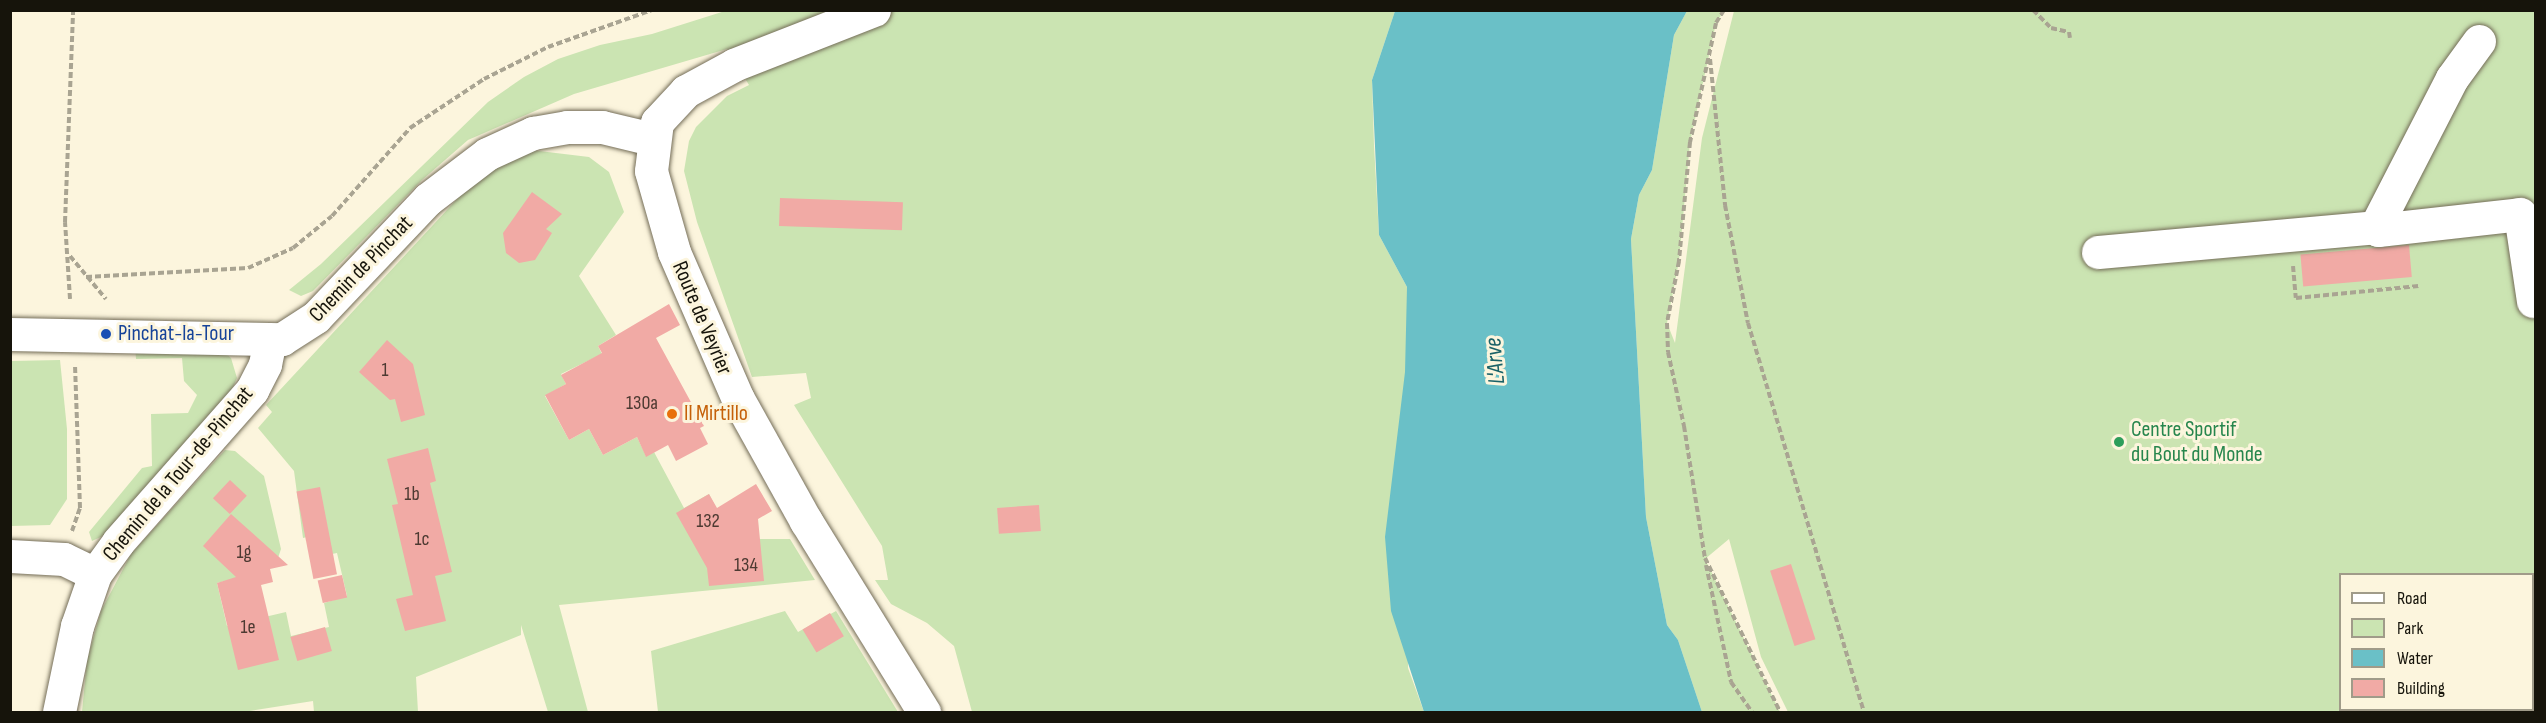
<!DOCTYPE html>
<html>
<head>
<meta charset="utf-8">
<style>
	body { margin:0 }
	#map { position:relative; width:2546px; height:723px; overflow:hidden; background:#fcf5dd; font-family:"Sofia Sans Condensed",sans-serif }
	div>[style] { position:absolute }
	.green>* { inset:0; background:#cbe4b2 }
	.water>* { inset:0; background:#6ac0c7 }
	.building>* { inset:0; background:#f1aaa5; transform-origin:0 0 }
	.path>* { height:4px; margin-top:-2px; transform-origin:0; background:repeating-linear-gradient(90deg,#a9a492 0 6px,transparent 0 9px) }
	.roads { filter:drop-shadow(0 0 2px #746d58) drop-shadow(0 0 2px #746d58) }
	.minor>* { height:33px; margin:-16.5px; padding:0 16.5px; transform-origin:16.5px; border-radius:16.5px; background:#fff }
	.major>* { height:33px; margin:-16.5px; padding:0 16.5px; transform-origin:16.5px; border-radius:16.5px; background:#fff }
	.dots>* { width:16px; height:16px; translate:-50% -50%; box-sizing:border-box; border:3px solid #fcf5dd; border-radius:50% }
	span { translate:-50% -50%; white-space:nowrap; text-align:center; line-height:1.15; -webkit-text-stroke:6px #fcf5dd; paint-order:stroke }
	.number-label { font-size:20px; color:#4d3a32 }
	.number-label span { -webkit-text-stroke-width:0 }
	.street-label { font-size:22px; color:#16140b }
	.transit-label { font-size:22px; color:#164399 }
	.left { translate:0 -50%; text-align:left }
	.food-label { font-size:22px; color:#c56008 }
	.leisure-label { font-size:22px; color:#27864d }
	.water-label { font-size:24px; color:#1b6268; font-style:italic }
	.frame { position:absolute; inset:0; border:12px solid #16140b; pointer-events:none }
	.legend { position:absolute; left:2339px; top:573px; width:195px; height:138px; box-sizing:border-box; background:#fcf5dd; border:2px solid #a09b89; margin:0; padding:8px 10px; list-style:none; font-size:18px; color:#16140b }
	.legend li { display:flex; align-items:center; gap:12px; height:30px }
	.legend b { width:30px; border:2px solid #a09b89 }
</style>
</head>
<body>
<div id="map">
	<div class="green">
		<i style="clip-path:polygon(725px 11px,1395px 11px,1372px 80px,1374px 145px,1379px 235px,1407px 287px,1408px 668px,1424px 712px,972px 712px,954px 646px,927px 623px,891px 604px,875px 580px,888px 580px,882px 546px,794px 405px,811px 398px,806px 373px,752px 377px,697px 222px,684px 171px,689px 141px,696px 127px,727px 96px,749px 85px,727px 49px,574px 94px,468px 140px,422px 180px,313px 291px,301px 296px,289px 290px,321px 264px,488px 102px,524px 77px,558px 59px,600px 45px,652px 34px)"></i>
		<i style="clip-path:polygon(evenodd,1687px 11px,1724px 11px,1716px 23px,1690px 142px,1679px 261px,1667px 323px,1675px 343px,1702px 138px,1734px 11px,2535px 11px,2535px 712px,1788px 712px,1761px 657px,1729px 539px,1705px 559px,1780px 712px,1702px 712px,1678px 640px,1667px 625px,1646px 517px,1631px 239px,1639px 195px,1652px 170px,1674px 35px,1687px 11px,2340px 574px,2532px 574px,2532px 710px,2340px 710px,2340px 574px)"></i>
		<i style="clip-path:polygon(531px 150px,589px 157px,609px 172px,624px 212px,579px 276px,616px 335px,598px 346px,602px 354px,561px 374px,566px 384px,545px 396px,569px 440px,589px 429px,603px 455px,637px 437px,646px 456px,654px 452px,684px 508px,709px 494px,732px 539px,790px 539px,815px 580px,559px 605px,588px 712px,548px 712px,521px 625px,521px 635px,416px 677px,418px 712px,314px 712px,313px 701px,243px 712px,82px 712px,87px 660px,101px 611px,131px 554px,225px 450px,235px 451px,264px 476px,281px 549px,278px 558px,246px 576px,217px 583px,227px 626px,286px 612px,291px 636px,329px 627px,324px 603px,347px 596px,337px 553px,332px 554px,327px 532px,303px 538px,294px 471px,258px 428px,272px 412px,266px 405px,459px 197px,492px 170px)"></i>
		<i style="clip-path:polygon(135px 346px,219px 348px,231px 358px,237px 378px,230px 394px,105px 535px,92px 541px,89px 532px,142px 468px,152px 466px,151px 414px,188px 413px,197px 395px,184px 381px,182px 358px,136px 359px)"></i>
		<i style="clip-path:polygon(60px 360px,67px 429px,67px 499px,50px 525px,11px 526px,11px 361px)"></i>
		<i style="clip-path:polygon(785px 611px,798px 632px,836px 611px,898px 712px,658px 712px,651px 651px)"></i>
	</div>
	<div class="water">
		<i style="clip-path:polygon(1395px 11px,1687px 11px,1674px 35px,1652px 170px,1639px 195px,1631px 239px,1646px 517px,1667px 625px,1678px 640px,1702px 712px,1424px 712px,1391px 611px,1385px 537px,1405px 372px,1407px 287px,1379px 235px,1372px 80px)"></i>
	</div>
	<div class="building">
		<i style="clip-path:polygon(532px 192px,562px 214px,546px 229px,552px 233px,535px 260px,519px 263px,506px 253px,503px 233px)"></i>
		<i style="left:780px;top:198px;width:123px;height:28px;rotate:2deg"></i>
		<i style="left:2409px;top:245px;width:32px;height:109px;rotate:85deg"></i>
		<i style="clip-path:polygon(669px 304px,680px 325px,656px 338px,704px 426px,700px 428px,708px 444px,676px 461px,668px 445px,646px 457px,637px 437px,603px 455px,589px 429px,569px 440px,545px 395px,566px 384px,561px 375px,602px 353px,598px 346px)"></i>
		<i style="clip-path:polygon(387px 340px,413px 364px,425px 415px,401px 422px,395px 399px,390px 400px,359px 372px)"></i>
		<i style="clip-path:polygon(428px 448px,436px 481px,430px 483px,452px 572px,435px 576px,446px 621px,405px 631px,396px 599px,413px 595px,392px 505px,398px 504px,387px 459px)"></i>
		<i style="left:230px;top:480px;width:23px;height:25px;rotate:43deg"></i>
		<i style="clip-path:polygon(756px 484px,772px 511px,758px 519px,764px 581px,709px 586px,707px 568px,676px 513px,709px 494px,717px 508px)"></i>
		<i style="left:320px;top:487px;width:89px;height:24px;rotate:79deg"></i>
		<i style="left:1039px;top:505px;width:26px;height:42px;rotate:86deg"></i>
		<i style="clip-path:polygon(231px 514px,288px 565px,270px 569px,273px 582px,261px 585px,279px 660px,238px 670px,217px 583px,236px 577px,203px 546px)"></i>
		<i style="left:1791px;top:564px;width:79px;height:22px;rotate:72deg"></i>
		<i style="left:342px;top:575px;width:23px;height:25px;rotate:77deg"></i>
		<i style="left:830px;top:613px;width:27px;height:32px;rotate:59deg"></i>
		<i style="left:325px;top:627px;width:25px;height:36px;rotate:74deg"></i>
	</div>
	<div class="path">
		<i style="left:1724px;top:10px;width:15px;rotate:122deg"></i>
		<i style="left:1716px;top:23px;width:122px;rotate:102.3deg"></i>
		<i style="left:1690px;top:142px;width:120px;rotate:95.3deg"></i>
		<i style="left:1679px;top:261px;width:63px;rotate:101deg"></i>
		<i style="left:1667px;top:323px;width:29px;rotate:88deg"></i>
		<i style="left:1668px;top:352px;width:76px;rotate:77.8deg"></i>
		<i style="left:1684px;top:426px;width:134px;rotate:81deg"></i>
		<i style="left:1705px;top:558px;width:171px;rotate:64deg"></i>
		<i style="left:2033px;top:10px;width:25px;rotate:45deg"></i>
		<i style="left:2051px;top:28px;width:18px;rotate:13deg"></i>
		<i style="left:2069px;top:32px;width:6px;rotate:81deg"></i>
		<i style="left:1710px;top:59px;width:147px;rotate:84.1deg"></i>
		<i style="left:1725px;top:205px;width:120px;rotate:79deg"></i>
		<i style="left:1748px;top:323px;width:406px;rotate:73.4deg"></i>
		<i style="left:70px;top:256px;width:56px;rotate:50.1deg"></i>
		<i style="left:2293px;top:266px;width:32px;rotate:85deg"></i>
		<i style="left:2296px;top:298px;width:123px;rotate:-5.6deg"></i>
		<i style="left:86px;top:277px;width:162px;rotate:-3.2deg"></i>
		<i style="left:248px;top:268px;width:49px;rotate:-24deg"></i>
		<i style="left:293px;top:248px;width:50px;rotate:-39.4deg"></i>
		<i style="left:332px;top:216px;width:118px;rotate:-48.4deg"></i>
		<i style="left:410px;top:128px;width:89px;rotate:-33.5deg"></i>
		<i style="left:484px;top:79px;width:72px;rotate:-26.6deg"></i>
		<i style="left:548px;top:47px;width:110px;rotate:-19.6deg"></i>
		<i style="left:70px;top:299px;width:77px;rotate:-93.7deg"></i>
		<i style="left:65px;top:222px;width:212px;rotate:-87.8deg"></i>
		<i style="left:72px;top:531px;width:24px;rotate:-71deg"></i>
		<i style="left:80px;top:508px;width:142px;rotate:-92deg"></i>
		<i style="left:1706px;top:565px;width:120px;rotate:77.9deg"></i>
		<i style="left:1731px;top:682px;width:37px;rotate:55deg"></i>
	</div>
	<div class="roads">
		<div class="minor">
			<i style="left:2479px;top:41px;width:46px;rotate:126.1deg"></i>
			<i style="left:2452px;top:78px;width:164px;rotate:117.2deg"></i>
			<i style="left:2377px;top:224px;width:6px;rotate:81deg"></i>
			<i style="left:2378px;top:230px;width:143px;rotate:-6.4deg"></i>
			<i style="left:2520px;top:214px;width:88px;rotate:81.5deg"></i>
			<i style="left:2098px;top:252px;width:281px;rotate:-5.1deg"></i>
			<i style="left:10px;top:334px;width:272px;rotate:1.1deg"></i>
			<i style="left:282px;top:339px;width:40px;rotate:-32.9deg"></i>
			<i style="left:316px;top:317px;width:163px;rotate:-46.5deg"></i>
			<i style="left:428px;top:199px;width:74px;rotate:-37.3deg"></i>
			<i style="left:487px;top:154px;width:51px;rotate:-24.5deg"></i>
			<i style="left:533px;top:133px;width:35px;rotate:-10deg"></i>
			<i style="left:567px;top:127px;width:35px"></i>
			<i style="left:602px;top:127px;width:51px;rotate:13.5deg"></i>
			<i style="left:10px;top:556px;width:54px;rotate:3.2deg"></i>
			<i style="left:64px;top:559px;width:34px;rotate:26deg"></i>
			<i style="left:59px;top:712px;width:88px;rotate:-78.2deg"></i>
			<i style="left:77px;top:626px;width:55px;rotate:-70.9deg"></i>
			<i style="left:95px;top:574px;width:39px;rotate:-54deg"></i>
			<i style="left:118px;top:542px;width:203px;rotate:-48.6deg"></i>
			<i style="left:252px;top:390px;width:29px;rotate:-63deg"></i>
			<i style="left:265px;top:364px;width:25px;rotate:-78deg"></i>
		</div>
		<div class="major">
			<i style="left:874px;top:10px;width:150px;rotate:158.6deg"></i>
			<i style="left:734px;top:65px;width:55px;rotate:151.6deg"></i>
			<i style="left:686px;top:91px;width:42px;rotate:133.1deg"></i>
			<i style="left:657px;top:122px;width:49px;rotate:97deg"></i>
			<i style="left:651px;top:171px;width:84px;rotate:74.1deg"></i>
			<i style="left:674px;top:252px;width:160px;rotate:66.5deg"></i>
			<i style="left:738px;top:399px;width:140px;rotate:60.9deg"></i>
			<i style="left:806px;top:521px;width:225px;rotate:58.3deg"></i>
		</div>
	</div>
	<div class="dots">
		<i style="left:106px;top:334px;background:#1a4fb4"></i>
		<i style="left:672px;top:414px;background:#e8710a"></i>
		<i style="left:2119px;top:442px;background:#2e9e5b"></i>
	</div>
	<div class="number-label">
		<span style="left:385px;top:370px">1</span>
		<span style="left:642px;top:403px">130a</span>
		<span style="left:412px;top:494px">1b</span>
		<span style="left:708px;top:521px">132</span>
		<span style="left:422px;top:539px">1c</span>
		<span style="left:244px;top:552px">1g</span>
		<span style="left:746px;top:565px">134</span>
		<span style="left:248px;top:627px">1e</span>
	</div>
	<div class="street-label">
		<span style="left:361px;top:269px;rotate:-46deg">Chemin de Pinchat</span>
		<span style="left:702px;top:318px;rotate:67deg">Route de Veyrier</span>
		<span style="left:178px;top:474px;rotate:-50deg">Chemin de la Tour-de-Pinchat</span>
	</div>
	<div class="transit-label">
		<span class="left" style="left:118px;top:334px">Pinchat-la-Tour</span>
	</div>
	<div class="food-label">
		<span class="left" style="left:684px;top:414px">Il Mirtillo</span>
	</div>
	<div class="leisure-label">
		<span class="left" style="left:2131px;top:442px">Centre Sportif<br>du Bout du Monde</span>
	</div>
	<div class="water-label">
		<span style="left:1495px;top:361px;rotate:-95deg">L'Arve</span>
	</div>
	<div class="frame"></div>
	<ul class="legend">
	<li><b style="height:8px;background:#fff"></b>Road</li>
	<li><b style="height:16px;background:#cbe4b2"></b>Park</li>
	<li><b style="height:16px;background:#6ac0c7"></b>Water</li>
	<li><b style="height:16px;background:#f1aaa5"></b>Building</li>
	</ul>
</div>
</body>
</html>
